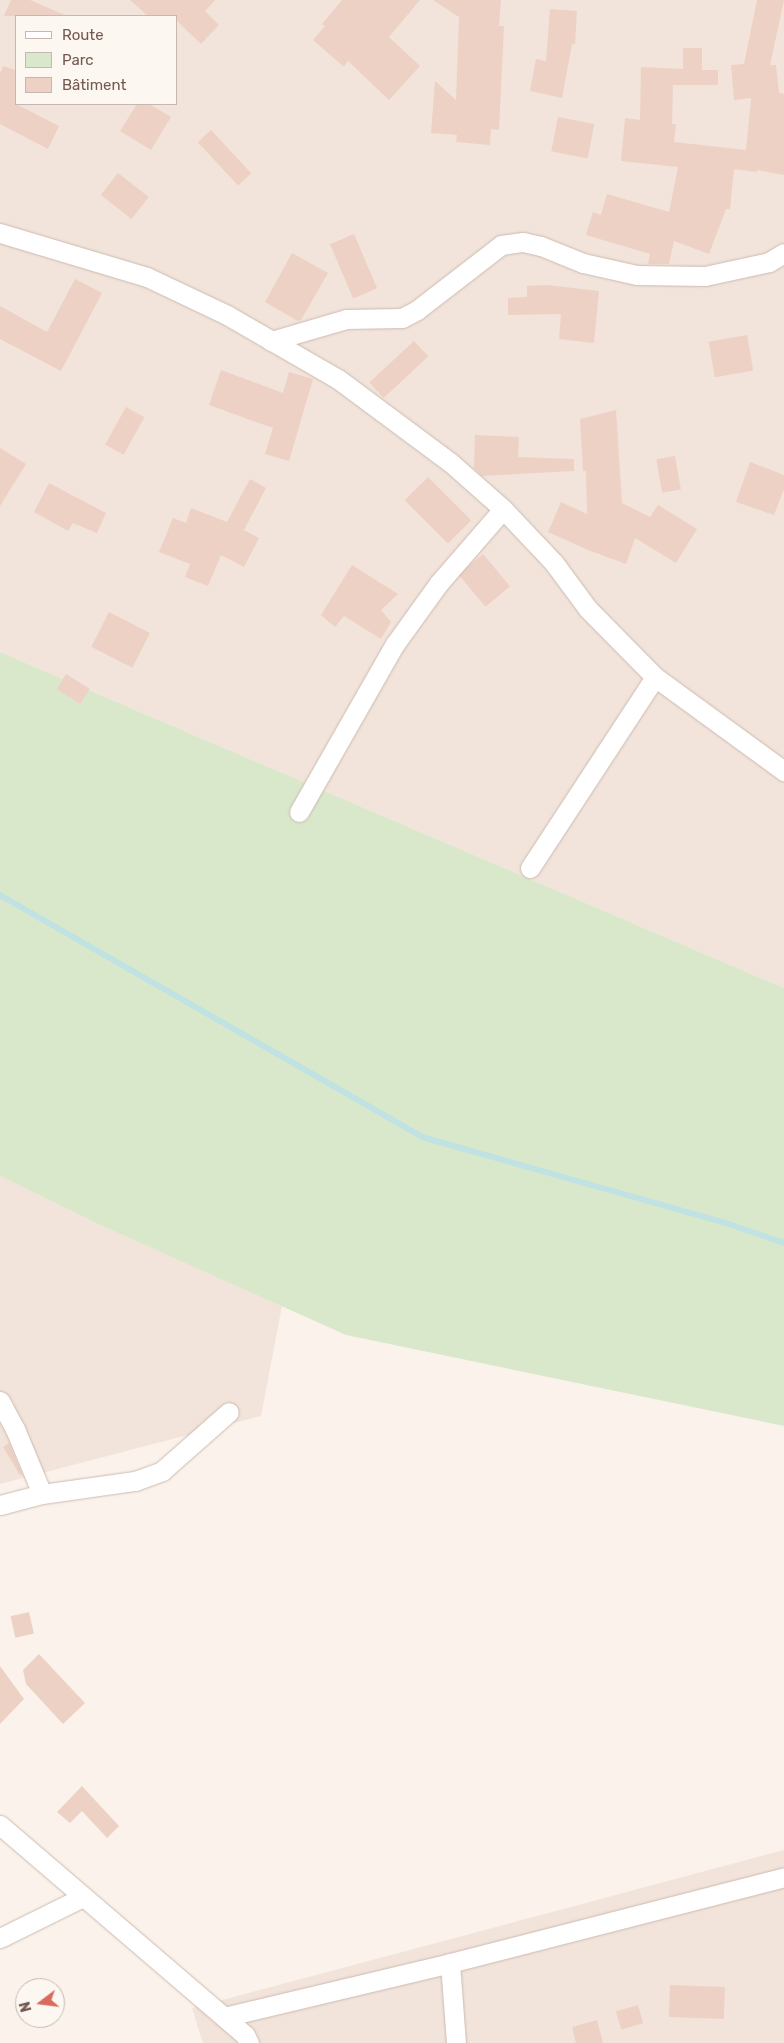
<!DOCTYPE html>
<html>
<head>
<meta charset="utf-8">
<style>
	body { margin:0 }
	#map { position:relative; width:784px; height:2043px; overflow:hidden; background:#fbf3eb; font-family:Rubik,sans-serif }
	div>[style] { position:absolute }
	.residential>* { inset:0; background:#f2e4da }
	.green>* { inset:0; background:#d9e8ca }
	.stream>* { height:6px; margin:-3px; padding:0 3px; transform-origin:3px; border-radius:3px; background:#c1e2e3 }
	.building>* { inset:0; background:#edd1c5; transform-origin:0 0 }
	.roads { filter:drop-shadow(0 0 1px #ccbab1) drop-shadow(0 0 1px #ccbab1) }
	.street>* { height:19px; margin:-9.5px; padding:0 9.5px; transform-origin:9.5px; border-radius:9.5px; background:#fff }
	span { translate:-50% -50%; white-space:nowrap; text-align:center; line-height:1.15; -webkit-text-stroke:4.5px #fdf7f1; paint-order:stroke }
	.legend { position:absolute; left:15px; top:15px; width:162px; height:90px; box-sizing:border-box; background:#fdf7f1; border:1px solid #c6b8b1; margin:0; padding:6px 9px; list-style:none; font-size:15px; color:#745950 }
	.legend li { display:flex; align-items:center; gap:10px; height:25px }
	.legend b { width:25px; border:1px solid #c6b8b1 }
	.north { position:absolute; left:15px; top:1978px; width:50px; height:50px; box-sizing:border-box; background:#fdf7f1; border:1px solid #c6b8b1; border-radius:50%; rotate:255deg; font-size:14px; font-weight:700; line-height:20px; text-align:center; color:#745950 }
	.north::after { content:''; display:block; margin:auto; width:18px; height:22px; background:#d86b5d; clip-path:polygon(50% 0,100% 100%,50% 72%,0 100%) }
</style>
</head>
<body>
<div id="map">
	<div class="residential">
		<i style="clip-path:polygon(evenodd,0 0,784px 0,784px 988px,0 652px,0 0,16px 16px,176px 16px,176px 104px,16px 104px,16px 16px)"></i>
		<i style="clip-path:polygon(0 1176px,100px 1225px,282px 1306px,261px 1416px,0 1484px)"></i>
		<i style="clip-path:polygon(784px 1850px,784px 2043px,203px 2043px,192px 2008px)"></i>
	</div>
	<div class="green">
		<i style="clip-path:polygon(0 652px,784px 988px,784px 1426px,346px 1335px,100px 1225px,0 1176px)"></i>
	</div>
	<div class="stream">
		<i style="left:0;top:895px;width:486px;rotate:29.8deg"></i>
		<i style="left:422px;top:1137px;width:319px;rotate:15.8deg"></i>
		<i style="left:729px;top:1224px;width:58px;rotate:19.1deg"></i>
	</div>
	<div class="building">
		<i style="clip-path:polygon(11px 0,30px 0,67px 16px,4px 16px)"></i>
		<i style="clip-path:polygon(130px 0,215px 0,205px 11px,219px 25px,201px 44px,176px 20px,176px 16px,148px 16px)"></i>
		<i style="clip-path:polygon(342px 0,420px 0,389px 37px,420px 66px,389px 100px,348px 61px,344px 67px,313px 40px,325px 26px,322px 24px)"></i>
		<i style="clip-path:polygon(433px 0,501px 0,499px 26px,504px 26px,499px 130px,491px 129px,490px 145px,456px 142px,457px 135px,431px 133px,435px 81px,456px 100px,459px 17px)"></i>
		<i style="clip-path:polygon(757px 0,784px 0,770px 65px,776px 65px,779px 93px,784px 94px,784px 175px,757px 170px,757px 172px,734px 169px,730px 209px,726px 209px,709px 254px,674px 241px,669px 264px,648px 264px,650px 254px,586px 235px,593px 212px,601px 215px,607px 194px,669px 212px,678px 167px,621px 161px,625px 118px,640px 120px,641px 67px,683px 69px,683px 48px,702px 48px,702px 70px,718px 70px,718px 85px,673px 85px,672px 124px,676px 124px,674px 142px,746px 150px,751px 98px,734px 100px,731px 65px,744px 64px)"></i>
		<i style="clip-path:polygon(550px 9px,577px 11px,575px 44px,572px 44px,562px 98px,530px 91px,536px 59px,546px 61px)"></i>
		<i style="clip-path:polygon(3px 66px,16px 70px,16px 104px,59px 126px,48px 149px,0 124px,0 74px)"></i>
		<i style="clip-path:polygon(137px 104px,149px 104px,171px 117px,151px 150px,120px 131px)"></i>
		<i style="left:558px;top:117px;width:37px;height:35px;rotate:11deg"></i>
		<i style="left:211px;top:130px;width:59px;height:18px;rotate:47deg"></i>
		<i style="left:118px;top:173px;width:39px;height:28px;rotate:38deg"></i>
		<i style="left:354px;top:234px;width:59px;height:26px;rotate:67deg"></i>
		<i style="clip-path:polygon(292px 253px,328px 273px,301px 320px,298px 321px,265px 302px)"></i>
		<i style="clip-path:polygon(75px 279px,102px 293px,61px 371px,0 339px,0 306px,47px 332px)"></i>
		<i style="clip-path:polygon(547px 285px,599px 291px,594px 343px,559px 339px,561px 314px,508px 315px,508px 298px,527px 297px,527px 286px)"></i>
		<i style="left:747px;top:335px;width:36px;height:39px;rotate:80deg"></i>
		<i style="left:414px;top:341px;width:21px;height:61px;rotate:47deg"></i>
		<i style="clip-path:polygon(221px 370px,283px 393px,289px 372px,313px 379px,289px 461px,265px 454px,273px 428px,209px 405px)"></i>
		<i style="left:126px;top:407px;width:21px;height:43px;rotate:29deg"></i>
		<i style="clip-path:polygon(616px 410px,622px 503px,650px 517px,658px 505px,697px 529px,676px 563px,635px 538px,626px 564px,588px 550px,548px 532px,561px 502px,587px 514px,586px 471px,583px 471px,580px 419px)"></i>
		<i style="clip-path:polygon(475px 435px,519px 437px,518px 457px,574px 459px,574px 471px,482px 476px,474px 468px)"></i>
		<i style="clip-path:polygon(0 448px,26px 464px,0 506px)"></i>
		<i style="left:675px;top:456px;width:34px;height:19px;rotate:80deg"></i>
		<i style="clip-path:polygon(750px 462px,784px 475px,784px 489px,774px 515px,736px 502px)"></i>
		<i style="left:428px;top:477px;width:61px;height:33px;rotate:45deg"></i>
		<i style="clip-path:polygon(250px 479px,266px 488px,244px 530px,259px 538px,244px 567px,221px 555px,208px 586px,185px 577px,190px 564px,159px 552px,173px 518px,186px 523px,191px 508px,227px 522px)"></i>
		<i style="clip-path:polygon(49px 483px,106px 513px,97px 533px,73px 523px,68px 531px,34px 512px)"></i>
		<i style="left:483px;top:554px;width:42px;height:32px;rotate:50deg"></i>
		<i style="clip-path:polygon(352px 565px,398px 594px,381px 610px,391px 622px,381px 639px,344px 616px,335px 627px,321px 615px)"></i>
		<i style="left:109px;top:612px;width:46px;height:39px;rotate:27deg"></i>
		<i style="left:66px;top:674px;width:28px;height:18px;rotate:32deg"></i>
		<i style="clip-path:polygon(9px 1443px,22px 1474px,20px 1475px,3px 1447px)"></i>
		<i style="left:29px;top:1612px;width:22px;height:19px;rotate:77deg"></i>
		<i style="clip-path:polygon(39px 1654px,85px 1703px,63px 1724px,26px 1684px,23px 1670px)"></i>
		<i style="clip-path:polygon(0 1666px,24px 1699px,0 1724px)"></i>
		<i style="clip-path:polygon(82px 1786px,119px 1826px,107px 1838px,82px 1811px,70px 1823px,57px 1812px)"></i>
		<i style="left:670px;top:1985px;width:55px;height:32px;rotate:2deg"></i>
		<i style="left:638px;top:2005px;width:19px;height:23px;rotate:74deg"></i>
		<i style="clip-path:polygon(597px 2020px,603px 2043px,576px 2043px,572px 2027px)"></i>
	</div>
	<div class="roads">
		<div class="street">
			<i style="left:0;top:233px;width:153px;rotate:16.7deg"></i>
			<i style="left:147px;top:277px;width:89px;rotate:25.4deg"></i>
			<i style="left:227px;top:315px;width:128px;rotate:30deg"></i>
			<i style="left:338px;top:379px;width:141px;rotate:36.6deg"></i>
			<i style="left:451px;top:463px;width:69px;rotate:41.5deg"></i>
			<i style="left:503px;top:509px;width:74px;rotate:46.6deg"></i>
			<i style="left:554px;top:563px;width:57px;rotate:53.5deg"></i>
			<i style="left:588px;top:609px;width:95px;rotate:45.4deg"></i>
			<i style="left:655px;top:677px;width:160px;rotate:36.1deg"></i>
			<i style="left:271px;top:341px;width:78px;rotate:-16.3deg"></i>
			<i style="left:346px;top:319px;width:56px;rotate:-1deg"></i>
			<i style="left:402px;top:318px;width:17px;rotate:-28deg"></i>
			<i style="left:417px;top:310px;width:106px;rotate:-37.7deg"></i>
			<i style="left:501px;top:245px;width:22px;rotate:-8deg"></i>
			<i style="left:523px;top:242px;width:18px;rotate:13deg"></i>
			<i style="left:541px;top:246px;width:45px;rotate:22deg"></i>
			<i style="left:583px;top:263px;width:55px;rotate:12.5deg"></i>
			<i style="left:637px;top:275px;width:68px;rotate:0.8deg"></i>
			<i style="left:705px;top:276px;width:66px;rotate:-12.3deg"></i>
			<i style="left:769px;top:262px;width:17px;rotate:-31deg"></i>
			<i style="left:299px;top:812px;width:193px;rotate:-60.3deg"></i>
			<i style="left:395px;top:644px;width:75px;rotate:-54.2deg"></i>
			<i style="left:439px;top:583px;width:98px;rotate:-49.1deg"></i>
			<i style="left:530px;top:868px;width:228px;rotate:-56.8deg"></i>
			<i style="left:0;top:1401px;width:32px;rotate:62deg"></i>
			<i style="left:15px;top:1429px;width:70px;rotate:67.4deg"></i>
			<i style="left:0;top:1505px;width:43px;rotate:-14.7deg"></i>
			<i style="left:42px;top:1494px;width:94px;rotate:-8deg"></i>
			<i style="left:135px;top:1481px;width:29px;rotate:-20deg"></i>
			<i style="left:162px;top:1471px;width:89px;rotate:-41.4deg"></i>
			<i style="left:0;top:1825px;width:323px;rotate:40.6deg"></i>
			<i style="left:245px;top:2035px;width:9px;rotate:63deg"></i>
			<i style="left:0;top:1938px;width:93px;rotate:-26.3deg"></i>
			<i style="left:450px;top:1963px;width:80px;rotate:85.7deg"></i>
			<i style="left:224px;top:2017px;width:232px;rotate:-13.4deg"></i>
			<i style="left:450px;top:1963px;width:345px;rotate:-14.4deg"></i>
		</div>
	</div>
	<ul class="legend">
	<li><b style="height:6px;background:#fff"></b>Route</li>
	<li><b style="height:14px;background:#d9e8ca"></b>Parc</li>
	<li><b style="height:14px;background:#edd1c5"></b>Bâtiment</li>
	</ul>
	<div class="north">N</div>
</div>
</body>
</html>
